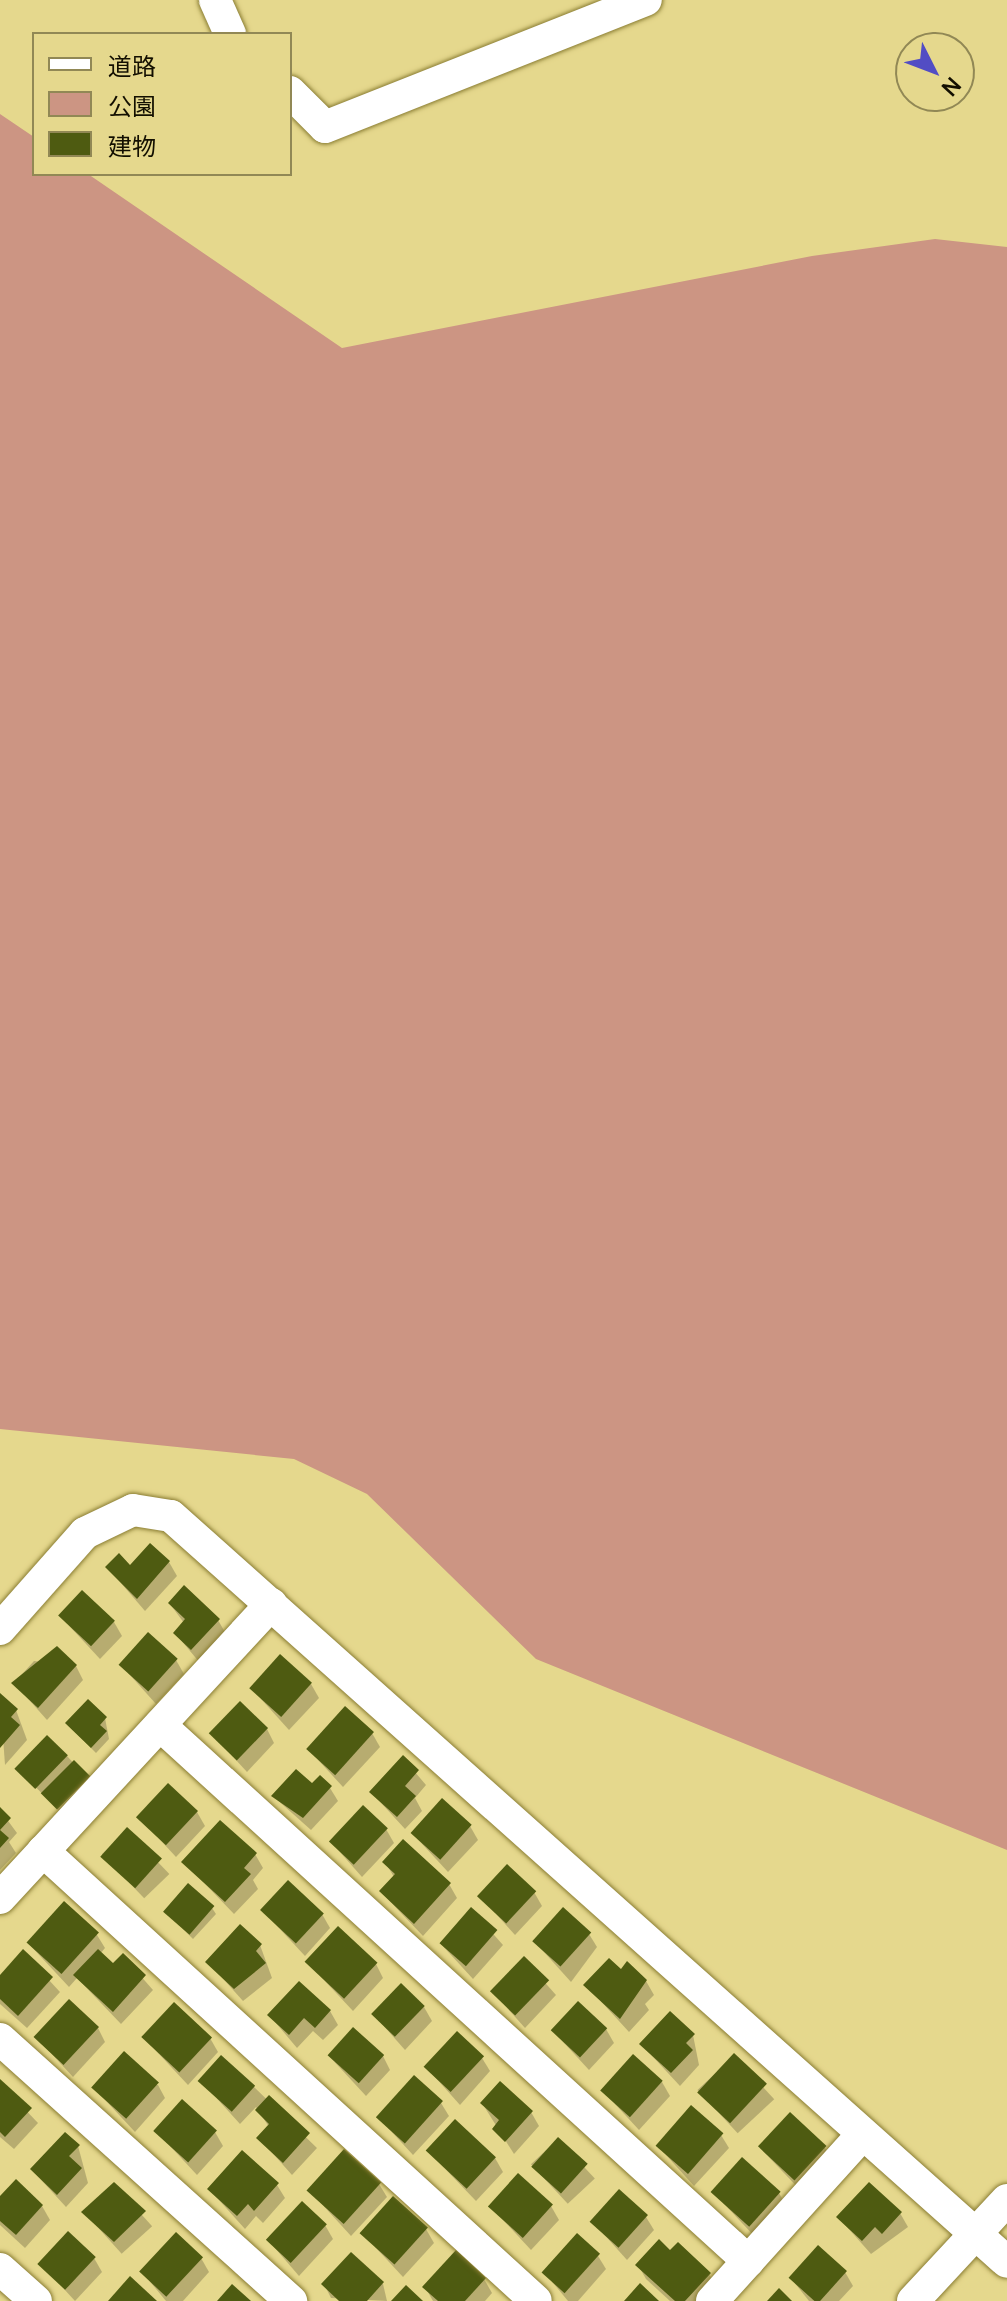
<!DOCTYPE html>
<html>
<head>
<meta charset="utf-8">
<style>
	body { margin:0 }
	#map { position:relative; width:1007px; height:2301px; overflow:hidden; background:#e5d88d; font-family:Manrope,"Noto Sans JP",sans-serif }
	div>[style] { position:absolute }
	.green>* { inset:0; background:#cc9583 }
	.shadow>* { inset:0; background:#0003; transform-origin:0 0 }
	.building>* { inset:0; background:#4e5b11; transform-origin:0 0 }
	.roads { filter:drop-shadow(0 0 2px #8a7d33) drop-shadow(0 0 2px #8a7d33) }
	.street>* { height:32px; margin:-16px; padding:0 16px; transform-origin:16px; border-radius:16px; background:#fff }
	span { translate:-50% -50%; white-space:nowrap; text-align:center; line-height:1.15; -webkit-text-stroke:8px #e5d88d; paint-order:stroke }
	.legend { position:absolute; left:32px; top:32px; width:260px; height:144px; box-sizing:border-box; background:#e5d88d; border:2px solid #918855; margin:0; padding:10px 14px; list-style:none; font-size:24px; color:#130f00 }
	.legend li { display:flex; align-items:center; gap:16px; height:40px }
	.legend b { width:40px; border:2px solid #918855 }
	.north { position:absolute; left:895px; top:32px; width:80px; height:80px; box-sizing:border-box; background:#e5d88d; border:2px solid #918855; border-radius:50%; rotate:132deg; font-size:22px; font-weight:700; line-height:32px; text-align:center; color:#130f00 }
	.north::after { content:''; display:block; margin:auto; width:28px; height:36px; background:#524dc4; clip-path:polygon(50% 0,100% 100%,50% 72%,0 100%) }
</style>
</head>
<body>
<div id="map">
	<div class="green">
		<i style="clip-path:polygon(0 114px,34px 137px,34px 174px,88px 174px,342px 348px,812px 256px,935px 239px,1007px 247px,1007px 1850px,536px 1659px,367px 1494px,294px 1459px,0 1429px)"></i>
	</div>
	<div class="shadow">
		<i style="clip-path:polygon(169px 1562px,177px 1576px,145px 1611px,108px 1568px)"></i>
		<i style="clip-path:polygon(170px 1604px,218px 1620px,226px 1634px,200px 1663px,175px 1633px,184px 1623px)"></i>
		<i style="clip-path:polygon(60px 1616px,114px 1622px,122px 1636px,100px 1659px)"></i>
		<i style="clip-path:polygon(176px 1660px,184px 1674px,156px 1704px,121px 1665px)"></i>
		<i style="clip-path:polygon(34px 1661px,76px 1666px,83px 1680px,47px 1720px,14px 1683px)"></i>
		<i style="clip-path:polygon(311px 1684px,319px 1698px,289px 1730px,251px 1688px)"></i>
		<i style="clip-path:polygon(0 1696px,16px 1710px,27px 1740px,5px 1765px)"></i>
		<i style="clip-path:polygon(105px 1718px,109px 1739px,96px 1753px,67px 1724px)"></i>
		<i style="clip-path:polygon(267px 1729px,274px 1743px,247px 1772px,212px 1734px)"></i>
		<i style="clip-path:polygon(372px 1733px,380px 1747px,343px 1787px,308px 1749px)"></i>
		<i style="clip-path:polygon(67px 1756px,92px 1783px,63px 1815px,18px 1769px)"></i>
		<i style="clip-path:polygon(403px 1758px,426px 1785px,415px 1798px,422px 1811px,405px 1829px,371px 1792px)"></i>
		<i style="clip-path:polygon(330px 1788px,338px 1801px,311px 1830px,274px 1797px)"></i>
		<i style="clip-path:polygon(0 1810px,17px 1833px,9px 1842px,16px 1853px,0 1870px)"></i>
		<i style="clip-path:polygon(197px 1812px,205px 1826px,176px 1857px,139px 1817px)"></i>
		<i style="clip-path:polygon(470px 1826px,478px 1840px,448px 1872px,412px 1833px)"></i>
		<i style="clip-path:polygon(386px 1829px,394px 1843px,362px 1877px,331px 1842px)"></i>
		<i style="left:127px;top:1830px;width:61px;height:35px;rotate:46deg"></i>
		<i style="clip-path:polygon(255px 1854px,263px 1868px,253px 1880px,258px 1889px,234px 1914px,184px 1862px)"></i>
		<i style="clip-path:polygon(385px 1862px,449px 1884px,457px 1898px,423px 1936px,381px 1892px,394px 1877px)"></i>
		<i style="clip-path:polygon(534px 1892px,542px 1906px,515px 1935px,480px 1896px)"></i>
		<i style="clip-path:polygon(212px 1908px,216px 1914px,193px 1939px,165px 1911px)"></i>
		<i style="clip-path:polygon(471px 1909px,503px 1945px,473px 1979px,440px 1943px)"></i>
		<i style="clip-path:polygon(263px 1911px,322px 1914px,330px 1928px,305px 1956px)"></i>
		<i style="clip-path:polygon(589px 1934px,597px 1947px,571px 1982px,534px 1941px)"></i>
		<i style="clip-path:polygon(97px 1935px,105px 1948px,100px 1954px,113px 1966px,123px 1956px,153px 1990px,121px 2024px,77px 1978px,69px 1987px,28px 1943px)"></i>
		<i style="clip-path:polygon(260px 1945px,272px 1978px,243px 2001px,208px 1962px)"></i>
		<i style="clip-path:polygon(23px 1952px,60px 1992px,27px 2028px,0 2004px,0 1978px)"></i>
		<i style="clip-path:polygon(524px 1959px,556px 1995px,525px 2028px,493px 1992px)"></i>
		<i style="clip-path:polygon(307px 1962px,376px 1964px,383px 1978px,353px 2011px)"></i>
		<i style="clip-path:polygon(646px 1981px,654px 1995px,645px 2004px,649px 2010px,629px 2032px,586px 1985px)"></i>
		<i style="clip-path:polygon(424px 2007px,432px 2021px,405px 2050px,374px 2015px)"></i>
		<i style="clip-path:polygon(330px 2011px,338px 2025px,323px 2040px,313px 2031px,297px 2048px,270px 2016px)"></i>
		<i style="clip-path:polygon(98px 2028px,105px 2042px,73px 2077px,37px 2038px)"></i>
		<i style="clip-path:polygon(606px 2029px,614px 2043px,589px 2070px,553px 2031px)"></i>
		<i style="clip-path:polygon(693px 2035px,699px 2065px,680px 2086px,641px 2044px)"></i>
		<i style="clip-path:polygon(144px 2038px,210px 2038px,218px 2052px,188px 2085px)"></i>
		<i style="clip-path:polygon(329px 2056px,383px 2056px,390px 2070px,366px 2096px)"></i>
		<i style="left:734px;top:2056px;width:59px;height:50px;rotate:47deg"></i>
		<i style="clip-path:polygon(482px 2058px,490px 2071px,460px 2105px,426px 2067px)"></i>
		<i style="clip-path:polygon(201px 2081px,254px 2087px,317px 2148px,292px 2175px,259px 2138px,269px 2127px,256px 2107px,240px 2124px)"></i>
		<i style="clip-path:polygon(662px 2082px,670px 2096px,639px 2130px,602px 2090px)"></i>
		<i style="clip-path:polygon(0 2083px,38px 2123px,14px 2149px,0 2137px)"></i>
		<i style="clip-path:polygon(158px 2085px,165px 2098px,135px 2132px,93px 2087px)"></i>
		<i style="clip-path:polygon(441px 2103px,449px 2116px,413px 2155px,378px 2117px)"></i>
		<i style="clip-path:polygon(482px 2103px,531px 2112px,539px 2126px,514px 2154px)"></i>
		<i style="clip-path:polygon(156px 2131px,215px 2132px,223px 2146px,197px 2175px)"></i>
		<i style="clip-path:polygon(721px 2135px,729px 2148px,694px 2186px,657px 2145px)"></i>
		<i style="left:558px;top:2139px;width:54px;height:37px;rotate:47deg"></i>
		<i style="clip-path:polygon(78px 2146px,88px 2183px,66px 2207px,32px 2170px)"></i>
		<i style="clip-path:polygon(760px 2148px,825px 2148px,833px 2161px,804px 2194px)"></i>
		<i style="clip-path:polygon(428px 2151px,495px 2158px,503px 2172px,476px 2201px)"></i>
		<i style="left:114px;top:2184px;width:57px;height:41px;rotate:48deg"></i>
		<i style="clip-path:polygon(379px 2184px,387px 2197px,351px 2236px,309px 2190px)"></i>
		<i style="clip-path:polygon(277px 2185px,285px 2198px,263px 2223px,256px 2216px,245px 2229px,209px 2189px)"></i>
		<i style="clip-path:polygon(713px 2192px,779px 2193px,787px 2207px,757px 2239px)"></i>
		<i style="clip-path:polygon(0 2199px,42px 2206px,50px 2220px,25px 2248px,0 2225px)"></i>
		<i style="clip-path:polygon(490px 2206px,551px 2206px,559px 2220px,531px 2250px)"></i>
		<i style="clip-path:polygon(900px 2213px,908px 2227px,871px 2254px,839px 2218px)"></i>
		<i style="clip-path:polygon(646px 2217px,654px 2230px,627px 2260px,592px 2221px)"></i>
		<i style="clip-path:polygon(325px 2225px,333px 2239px,299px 2276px,268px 2240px)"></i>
		<i style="clip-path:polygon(426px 2229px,434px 2243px,403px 2277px,362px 2233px)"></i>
		<i style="clip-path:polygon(671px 2253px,709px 2274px,717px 2288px,705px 2301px,670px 2301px,646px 2279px,638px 2265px)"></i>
		<i style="clip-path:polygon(351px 2254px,383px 2284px,387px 2301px,331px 2298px,324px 2284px)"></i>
		<i style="clip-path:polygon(598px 2256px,606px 2269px,578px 2301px,568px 2301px,544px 2272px)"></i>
		<i style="clip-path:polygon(94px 2258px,102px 2272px,75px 2301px,41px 2264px)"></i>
		<i style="clip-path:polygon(201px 2258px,209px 2272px,183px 2301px,166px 2301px,142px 2272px)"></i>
		<i style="clip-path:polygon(845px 2272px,853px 2286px,839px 2301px,809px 2301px,790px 2277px)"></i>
		<i style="clip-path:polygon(484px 2279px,492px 2293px,485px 2301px,433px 2301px,425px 2287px)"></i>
	</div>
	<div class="building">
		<i style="clip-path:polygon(150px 1543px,170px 1561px,137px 1599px,105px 1567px,119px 1553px,130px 1565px)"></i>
		<i style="clip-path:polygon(184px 1585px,220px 1619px,191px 1650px,173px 1633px,185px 1619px,168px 1603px)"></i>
		<i style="left:82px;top:1590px;width:45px;height:35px;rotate:43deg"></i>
		<i style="left:148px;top:1632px;width:40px;height:44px;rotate:42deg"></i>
		<i style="clip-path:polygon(57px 1646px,77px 1665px,38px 1708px,11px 1683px)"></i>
		<i style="left:280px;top:1654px;width:43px;height:46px;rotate:42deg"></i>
		<i style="clip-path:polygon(0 1693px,18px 1709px,11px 1717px,20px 1725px,0 1748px)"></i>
		<i style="clip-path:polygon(88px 1699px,107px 1717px,100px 1725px,107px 1731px,91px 1748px,65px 1723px)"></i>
		<i style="left:240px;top:1701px;width:39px;height:45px;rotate:44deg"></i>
		<i style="left:345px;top:1706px;width:39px;height:58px;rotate:42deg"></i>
		<i style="left:47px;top:1735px;width:29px;height:47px;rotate:44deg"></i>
		<i style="clip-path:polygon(403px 1755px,419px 1770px,405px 1786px,416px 1796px,397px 1817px,369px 1792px)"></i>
		<i style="left:74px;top:1760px;width:23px;height:47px;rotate:45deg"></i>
		<i style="clip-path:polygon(296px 1769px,312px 1783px,320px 1775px,332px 1786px,303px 1818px,271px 1796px)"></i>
		<i style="left:168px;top:1783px;width:41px;height:47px;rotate:43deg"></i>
		<i style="left:442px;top:1798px;width:40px;height:47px;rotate:42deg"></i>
		<i style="left:363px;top:1805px;width:34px;height:50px;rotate:43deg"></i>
		<i style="clip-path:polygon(0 1807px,11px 1818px,0 1830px,9px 1838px,0 1848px)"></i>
		<i style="clip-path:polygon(220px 1820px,257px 1853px,244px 1868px,251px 1874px,225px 1902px,181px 1862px)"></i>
		<i style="left:127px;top:1827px;width:47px;height:40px;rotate:42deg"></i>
		<i style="clip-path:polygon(403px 1839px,451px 1883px,414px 1924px,379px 1891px,395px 1874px,382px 1862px)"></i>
		<i style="left:507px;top:1864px;width:40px;height:44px;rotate:43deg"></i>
		<i style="left:288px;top:1880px;width:49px;height:41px;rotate:43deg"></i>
		<i style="left:188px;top:1883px;width:35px;height:38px;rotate:41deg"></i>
		<i style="left:64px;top:1901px;width:47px;height:56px;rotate:42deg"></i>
		<i style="left:471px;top:1907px;width:35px;height:48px;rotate:41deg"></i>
		<i style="left:563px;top:1907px;width:38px;height:46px;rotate:42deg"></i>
		<i style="clip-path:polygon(240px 1924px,262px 1944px,256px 1951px,266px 1963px,234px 1989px,205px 1962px)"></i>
		<i style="left:338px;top:1926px;width:54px;height:49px;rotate:43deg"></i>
		<i style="clip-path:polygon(23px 1949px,53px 1977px,18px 2016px,0 1999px,0 1975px)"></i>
		<i style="clip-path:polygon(98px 1949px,113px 1963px,123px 1953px,146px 1975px,113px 2012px,73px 1975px)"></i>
		<i style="left:524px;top:1956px;width:35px;height:49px;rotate:44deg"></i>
		<i style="clip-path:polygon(609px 1958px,621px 1969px,627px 1961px,647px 1980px,620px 2019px,583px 1985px)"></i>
		<i style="clip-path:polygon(299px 1981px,331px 2010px,315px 2028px,304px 2018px,289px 2035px,267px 2015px)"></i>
		<i style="left:401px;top:1983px;width:33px;height:43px;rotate:44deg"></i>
		<i style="left:69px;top:1999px;width:41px;height:52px;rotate:43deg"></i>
		<i style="left:578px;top:2001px;width:40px;height:40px;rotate:43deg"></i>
		<i style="left:174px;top:2002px;width:52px;height:48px;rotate:43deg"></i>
		<i style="clip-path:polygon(670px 2011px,695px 2034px,686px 2043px,693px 2050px,671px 2073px,639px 2044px)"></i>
		<i style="left:353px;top:2027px;width:42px;height:38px;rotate:42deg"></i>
		<i style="left:457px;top:2031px;width:37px;height:49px;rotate:43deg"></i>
		<i style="left:124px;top:2051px;width:47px;height:49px;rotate:42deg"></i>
		<i style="left:734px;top:2053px;width:45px;height:54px;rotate:43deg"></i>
		<i style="left:633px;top:2054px;width:40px;height:49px;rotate:42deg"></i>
		<i style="left:221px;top:2055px;width:46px;height:35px;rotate:42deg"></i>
		<i style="left:414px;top:2075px;width:39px;height:57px;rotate:42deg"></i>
		<i style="clip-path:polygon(0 2079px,32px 2108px,5px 2137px,0 2132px)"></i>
		<i style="clip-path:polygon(500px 2081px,533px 2111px,505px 2142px,492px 2129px,499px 2120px,480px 2103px)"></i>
		<i style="clip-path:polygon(269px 2095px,310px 2133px,283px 2163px,256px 2138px,269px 2124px,255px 2110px)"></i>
		<i style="left:182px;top:2099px;width:47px;height:43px;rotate:42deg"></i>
		<i style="left:691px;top:2105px;width:43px;height:54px;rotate:41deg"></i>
		<i style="left:790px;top:2112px;width:50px;height:47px;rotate:43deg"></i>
		<i style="left:455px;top:2119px;width:56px;height:43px;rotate:43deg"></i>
		<i style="clip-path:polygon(65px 2132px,80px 2145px,69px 2156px,82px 2168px,57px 2195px,30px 2169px)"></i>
		<i style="left:558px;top:2137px;width:40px;height:40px;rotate:42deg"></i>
		<i style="left:344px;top:2149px;width:50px;height:56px;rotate:42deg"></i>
		<i style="clip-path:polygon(242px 2150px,279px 2183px,254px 2211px,248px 2204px,237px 2216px,207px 2189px)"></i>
		<i style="left:742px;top:2157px;width:52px;height:47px;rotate:42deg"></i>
		<i style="left:518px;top:2173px;width:47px;height:45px;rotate:42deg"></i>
		<i style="clip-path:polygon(16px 2179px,43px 2205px,16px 2235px,0 2221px,0 2196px)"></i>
		<i style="clip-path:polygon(114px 2182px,146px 2211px,114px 2242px,81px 2212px)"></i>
		<i style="clip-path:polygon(869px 2182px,902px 2212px,882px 2234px,875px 2227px,862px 2241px,836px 2217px)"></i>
		<i style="left:619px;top:2189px;width:39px;height:44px;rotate:42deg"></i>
		<i style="left:393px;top:2196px;width:47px;height:50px;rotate:42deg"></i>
		<i style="left:302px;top:2201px;width:34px;height:53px;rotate:43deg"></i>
		<i style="left:68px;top:2231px;width:38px;height:45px;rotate:43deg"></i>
		<i style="left:176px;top:2232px;width:37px;height:54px;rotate:43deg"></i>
		<i style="left:577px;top:2233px;width:31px;height:53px;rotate:42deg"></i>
		<i style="clip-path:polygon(659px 2239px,670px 2250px,678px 2242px,711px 2273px,685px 2301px,675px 2301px,635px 2265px)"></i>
		<i style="left:818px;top:2245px;width:39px;height:44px;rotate:42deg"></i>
		<i style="clip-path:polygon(456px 2250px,486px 2278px,465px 2301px,438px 2301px,422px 2287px)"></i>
		<i style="clip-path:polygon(351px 2252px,384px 2282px,367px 2301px,339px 2301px,321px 2284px)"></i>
		<i style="clip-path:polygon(130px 2276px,157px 2301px,108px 2301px)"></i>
		<i style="clip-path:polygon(640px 2283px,659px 2301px,624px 2301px)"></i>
		<i style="clip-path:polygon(232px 2284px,251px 2301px,217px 2301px)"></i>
		<i style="clip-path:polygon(406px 2285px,423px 2301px,391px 2301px)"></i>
		<i style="clip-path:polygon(779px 2288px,792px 2301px,767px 2301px)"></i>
	</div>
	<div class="roads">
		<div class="street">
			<i style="left:215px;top:0;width:37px;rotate:66deg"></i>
			<i style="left:290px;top:92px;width:49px;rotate:45deg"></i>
			<i style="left:325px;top:127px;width:345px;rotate:-21.6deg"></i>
			<i style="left:0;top:1629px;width:128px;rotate:-48.5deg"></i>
			<i style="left:85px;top:1533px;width:53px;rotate:-25.6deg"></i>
			<i style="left:133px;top:1510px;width:38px;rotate:9deg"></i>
			<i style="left:171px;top:1516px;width:1120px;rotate:41.74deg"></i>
			<i style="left:160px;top:1725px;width:796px;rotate:42.35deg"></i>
			<i style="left:43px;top:1851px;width:667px;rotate:42.39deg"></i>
			<i style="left:0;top:1898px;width:400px;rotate:-47.3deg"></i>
			<i style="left:0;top:2039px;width:392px;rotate:42deg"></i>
			<i style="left:0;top:2269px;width:48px;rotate:41.6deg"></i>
			<i style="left:712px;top:2301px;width:222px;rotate:-47.9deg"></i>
			<i style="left:913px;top:2301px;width:138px;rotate:-47.1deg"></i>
		</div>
	</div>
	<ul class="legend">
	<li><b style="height:10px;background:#fff"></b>道路</li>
	<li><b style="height:22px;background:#cc9583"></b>公園</li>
	<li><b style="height:22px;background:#4e5b11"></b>建物</li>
	</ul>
	<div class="north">N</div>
</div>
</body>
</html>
